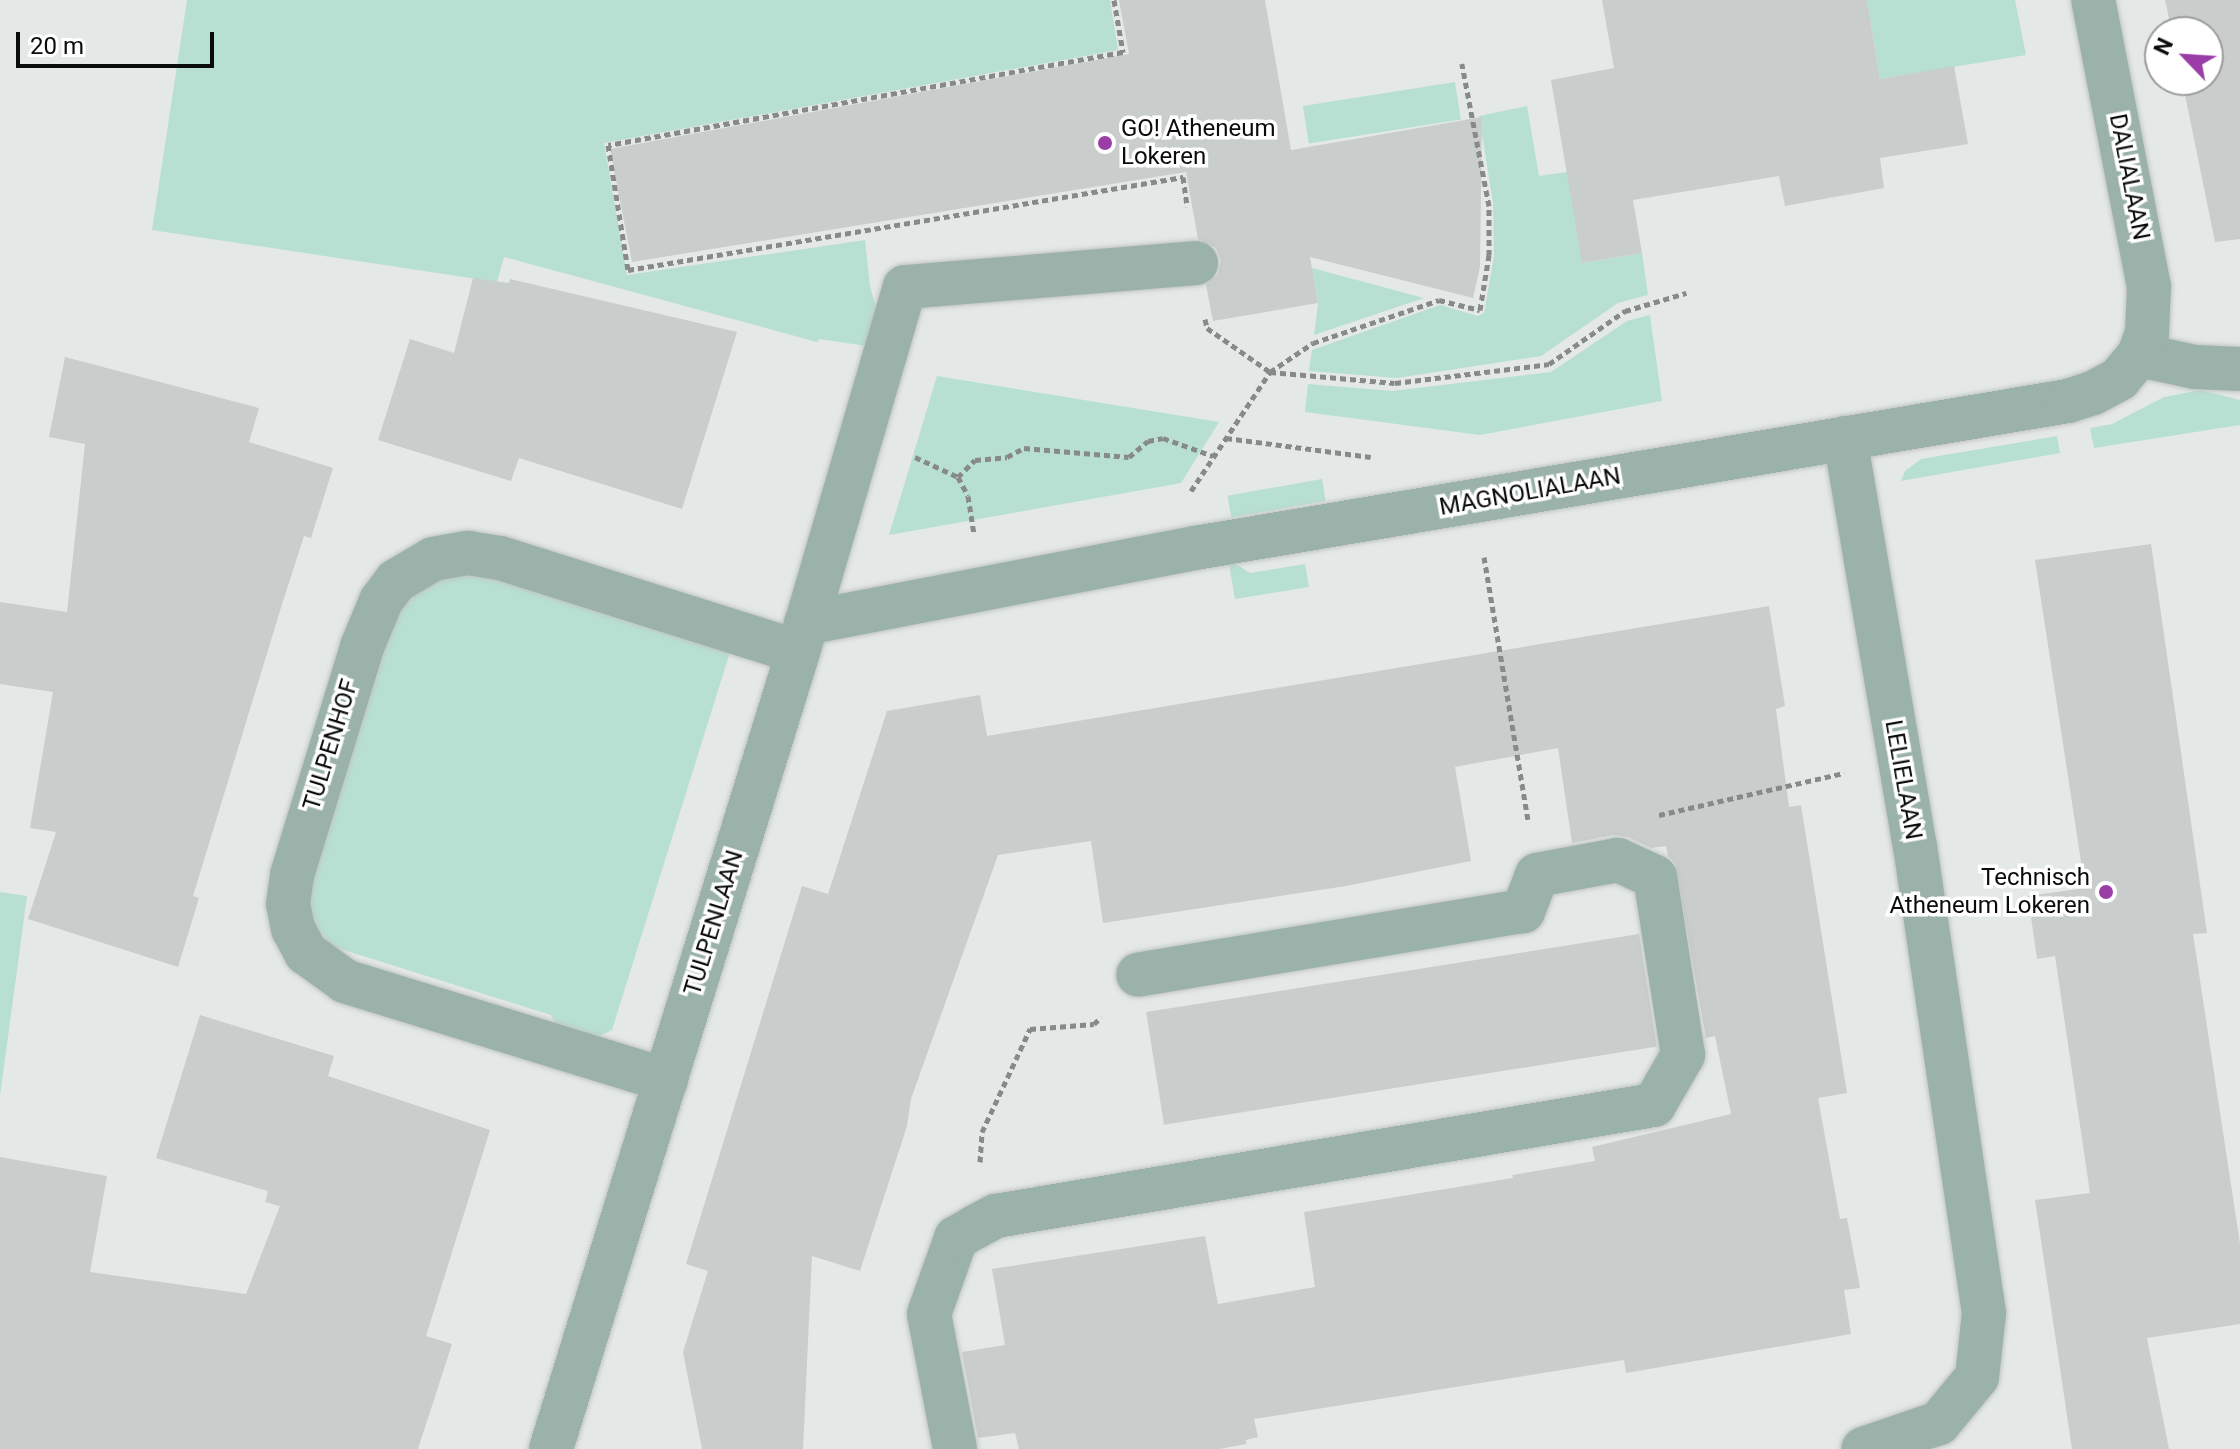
<!DOCTYPE html>
<html>
<head>
<meta charset="utf-8">
<style>
	body { margin:0 }
	#map { position:relative; width:2240px; height:1449px; overflow:hidden; background:#e4e8e7; font-family:Roboto,sans-serif }
	div>[style] { position:absolute }
	.green>* { inset:0; background:#b7e0d2; transform-origin:0 0 }
	.building>* { inset:0; background:#c9cdcc; transform-origin:0 0 }
	.path>* { height:5px; margin-top:-2.5px; transform-origin:0; background:repeating-linear-gradient(90deg,#888a8a 0 6px,transparent 0 10px) }
	.roads { filter:drop-shadow(0 0 2px #c1c5c4) drop-shadow(0 0 2px #c1c5c4) }
	.minor>* { height:44px; margin:-22px; padding:0 22px; transform-origin:22px; border-radius:22px; background:#9bb2aa }
	.dots>* { width:22px; height:22px; translate:-50% -50%; box-sizing:border-box; border:4px solid #fff; border-radius:50% }
	span { translate:-50% -50%; white-space:nowrap; text-align:center; line-height:1.15; -webkit-text-stroke:7px #fff; paint-order:stroke }
	.poi-label { font-size:24px; color:#0a0b0b }
	.left { translate:0 -50%; text-align:left }
	.right { translate:-100% -50%; text-align:right }
	.street-label { font-size:24px; color:#0a0b0b }
	.north { position:absolute; left:2144px; top:16px; width:80px; height:80px; box-sizing:border-box; background:#fff; border:2px solid #9d9d9d; border-radius:50%; rotate:295deg; font-size:22px; font-weight:700; line-height:32px; text-align:center; color:#0a0b0b }
	.north::after { content:''; display:block; margin:auto; width:28px; height:36px; background:#9a3da7; clip-path:polygon(50% 0,100% 100%,50% 72%,0 100%) }
	.scale { position:absolute; left:16px; top:32px; width:198px; height:36px; box-sizing:border-box; border:4px solid #0a0b0b; border-top:0; padding-left:10px; font-size:24px; line-height:28px; white-space:nowrap; color:#0a0b0b; -webkit-text-stroke:6px #fff; paint-order:stroke }
</style>
</head>
<body>
<div id="map">
	<div class="green">
		<i style="clip-path:polygon(187px 0,1110px 0,1118px 50px,604px 143px,627px 275px,865px 240px,870px 286px,878px 313px,873px 347px,819px 339px,817px 342px,504px 257px,497px 282px,152px 230px)"></i>
		<i style="clip-path:polygon(1867px 0,2015px 0,2026px 55px,1880px 79px)"></i>
		<i style="left:1455px;top:82px;width:38px;height:154px;rotate:81deg"></i>
		<i style="clip-path:polygon(1527px 106px,1539px 176px,1567px 172px,1583px 263px,1642px 253px,1648px 295px,1618px 303px,1541px 356px,1397px 378px,1309px 371px,1312px 350px,1440px 305px,1478px 316px,1484px 313px,1494px 256px,1493px 203px,1479px 116px)"></i>
		<i style="clip-path:polygon(1312px 268px,1424px 298px,1314px 335px,1318px 303px)"></i>
		<i style="clip-path:polygon(1650px 315px,1662px 401px,1480px 435px,1305px 412px,1308px 384px,1392px 391px,1551px 372px,1627px 321px)"></i>
		<i style="clip-path:polygon(937px 376px,1219px 422px,1181px 483px,889px 535px)"></i>
		<i style="clip-path:polygon(2201px 390px,2240px 400px,2240px 425px,2094px 448px,2090px 428px,2112px 424px,2164px 397px)"></i>
		<i style="clip-path:polygon(2057px 436px,2060px 453px,1901px 481px,1905px 471px,1921px 459px)"></i>
		<i style="left:1322px;top:479px;width:22px;height:96px;rotate:80deg"></i>
		<i style="clip-path:polygon(1228px 559px,1250px 573px,1305px 564px,1309px 587px,1235px 599px)"></i>
		<i style="clip-path:polygon(466px 573px,487px 575px,730px 652px,612px 1030px,594px 1039px,557px 1027px,551px 1015px,331px 946px,311px 919px,309px 893px,394px 620px,421px 588px,445px 576px)"></i>
		<i style="clip-path:polygon(0 892px,27px 896px,0 1096px)"></i>
	</div>
	<div class="building">
		<i style="clip-path:polygon(1119px 0,1265px 0,1291px 150px,1482px 117px,1480px 267px,1473px 298px,1310px 257px,1318px 303px,1213px 321px,1206px 285px,1218px 274px,1221px 260px,1216px 248px,1198px 239px,1186px 172px,632px 262px,610px 149px,1129px 54px)"></i>
		<i style="clip-path:polygon(1602px 0,1867px 0,1880px 79px,1954px 66px,1968px 144px,1880px 158px,1884px 188px,1785px 206px,1779px 176px,1633px 200px,1642px 253px,1582px 263px,1551px 80px,1614px 68px)"></i>
		<i style="clip-path:polygon(2165px 0,2240px 0,2240px 239px,2215px 242px,2182px 80px,2208px 80px,2208px 32px,2172px 32px)"></i>
		<i style="clip-path:polygon(473px 278px,509px 283px,510px 279px,737px 332px,682px 509px,519px 458px,511px 481px,378px 440px,410px 339px,454px 353px)"></i>
		<i style="clip-path:polygon(65px 357px,259px 408px,249px 442px,333px 468px,311px 538px,304px 536px,283px 601px,193px 896px,199px 898px,178px 967px,28px 919px,56px 832px,30px 828px,53px 692px,0 684px,0 602px,67px 612px,85px 444px,49px 437px)"></i>
		<i style="clip-path:polygon(2151px 544px,2207px 933px,2193px 934px,2240px 1244px,2240px 1324px,2147px 1338px,2169px 1449px,2072px 1449px,2035px 1200px,2090px 1193px,2055px 956px,2037px 959px,2028px 896px,2085px 888px,2035px 560px)"></i>
		<i style="clip-path:polygon(1769px 606px,1785px 706px,1776px 709px,1789px 807px,1801px 805px,1847px 1093px,1818px 1098px,1840px 1219px,1847px 1218px,1860px 1288px,1844px 1290px,1851px 1334px,1626px 1373px,1624px 1360px,1254px 1419px,1258px 1437px,1246px 1440px,1246px 1444px,1220px 1449px,1019px 1449px,1015px 1433px,978px 1438px,962px 1352px,1005px 1345px,992px 1269px,1205px 1236px,1218px 1304px,1315px 1287px,1304px 1212px,1513px 1178px,1512px 1175px,1595px 1161px,1592px 1147px,1731px 1114px,1715px 1036px,1706px 1038px,1675px 863px,1668px 856px,1666px 846px,1651px 848px,1628px 837px,1613px 835px,1572px 843px,1558px 748px,1455px 767px,1471px 861px,1346px 886px,1103px 923px,1091px 841px,998px 855px,911px 1099px,907px 1126px,860px 1271px,812px 1256px,803px 1449px,702px 1449px,683px 1352px,708px 1271px,686px 1264px,802px 886px,828px 894px,887px 711px,980px 695px,987px 736px)"></i>
		<i style="left:1639px;top:934px;width:114px;height:499px;rotate:81deg"></i>
		<i style="clip-path:polygon(200px 1015px,334px 1056px,328px 1076px,490px 1130px,426px 1336px,452px 1344px,418px 1449px,0 1449px,0 1157px,107px 1176px,90px 1272px,246px 1294px,280px 1206px,265px 1202px,268px 1191px,156px 1158px)"></i>
	</div>
	<div class="path">
		<i style="left:1114px;top:0;width:53px;rotate:80.2deg"></i>
		<i style="left:1123px;top:52px;width:523px;rotate:169.76deg"></i>
		<i style="left:608px;top:145px;width:127px;rotate:80.9deg"></i>
		<i style="left:628px;top:270px;width:563px;rotate:-9.51deg"></i>
		<i style="left:1183px;top:177px;width:30px;rotate:82deg"></i>
		<i style="left:1205px;top:319px;width:9px;rotate:77deg"></i>
		<i style="left:1207px;top:328px;width:77px;rotate:34.9deg"></i>
		<i style="left:1270px;top:372px;width:125px;rotate:5deg"></i>
		<i style="left:1395px;top:383px;width:155px;rotate:-7deg"></i>
		<i style="left:1549px;top:364px;width:93px;rotate:-34.9deg"></i>
		<i style="left:1625px;top:311px;width:64px;rotate:-16.4deg"></i>
		<i style="left:1226px;top:438px;width:146px;rotate:7.5deg"></i>
		<i style="left:915px;top:457px;width:47px;rotate:24.9deg"></i>
		<i style="left:958px;top:477px;width:21px;rotate:62deg"></i>
		<i style="left:968px;top:496px;width:37px;rotate:81deg"></i>
		<i style="left:958px;top:477px;width:24px;rotate:-45deg"></i>
		<i style="left:975px;top:460px;width:32px;rotate:-5deg"></i>
		<i style="left:1007px;top:457px;width:19px;rotate:-28deg"></i>
		<i style="left:1024px;top:448px;width:105px;rotate:4.9deg"></i>
		<i style="left:1129px;top:457px;width:25px;rotate:-40deg"></i>
		<i style="left:1148px;top:441px;width:15px;rotate:-11deg"></i>
		<i style="left:1163px;top:438px;width:53px;rotate:19.8deg"></i>
		<i style="left:1191px;top:491px;width:143px;rotate:-56.4deg"></i>
		<i style="left:1270px;top:372px;width:52px;rotate:-34deg"></i>
		<i style="left:1313px;top:343px;width:133px;rotate:-18.8deg"></i>
		<i style="left:1439px;top:300px;width:42px;rotate:13.7deg"></i>
		<i style="left:1480px;top:310px;width:56px;rotate:-80.7deg"></i>
		<i style="left:1489px;top:255px;width:49px;rotate:-90deg"></i>
		<i style="left:1489px;top:206px;width:145px;rotate:-100.8deg"></i>
		<i style="left:1484px;top:557px;width:266px;rotate:80.5deg"></i>
		<i style="left:1659px;top:815px;width:190px;rotate:-12.8deg"></i>
		<i style="left:980px;top:1162px;width:30px;rotate:-86deg"></i>
		<i style="left:982px;top:1132px;width:114px;rotate:-65deg"></i>
		<i style="left:1030px;top:1029px;width:64px;rotate:-4.5deg"></i>
		<i style="left:1094px;top:1024px;width:10px;rotate:-45deg"></i>
	</div>
	<div class="roads">
		<div class="minor">
			<i style="left:2139px;top:355px;width:57px;rotate:12.1deg"></i>
			<i style="left:2195px;top:367px;width:45px;rotate:2.5deg"></i>
			<i style="left:1845px;top:438px;width:414px;rotate:80.3deg"></i>
			<i style="left:1915px;top:846px;width:472px;rotate:81.6deg"></i>
			<i style="left:1984px;top:1313px;width:64px;rotate:96.2deg"></i>
			<i style="left:1977px;top:1377px;width:60px;rotate:129.6deg"></i>
			<i style="left:1939px;top:1423px;width:80px;rotate:161.1deg"></i>
			<i style="left:806px;top:623px;width:396px;rotate:-10.9deg"></i>
			<i style="left:1195px;top:548px;width:885px;rotate:-9.56deg"></i>
			<i style="left:2068px;top:401px;width:26px;rotate:-18deg"></i>
			<i style="left:2093px;top:393px;width:30px;rotate:-28deg"></i>
			<i style="left:2119px;top:379px;width:31px;rotate:-50deg"></i>
			<i style="left:2139px;top:355px;width:23px;rotate:-70deg"></i>
			<i style="left:2147px;top:333px;width:46px;rotate:-87.5deg"></i>
			<i style="left:2149px;top:287px;width:292px;rotate:-101deg"></i>
			<i style="left:666px;top:1080px;width:336px;rotate:-162.9deg"></i>
			<i style="left:345px;top:981px;width:48px;rotate:-144.3deg"></i>
			<i style="left:306px;top:953px;width:27px;rotate:-118deg"></i>
			<i style="left:293px;top:929px;width:25px;rotate:-101deg"></i>
			<i style="left:288px;top:904px;width:29px;rotate:-82deg"></i>
			<i style="left:292px;top:875px;width:239px;rotate:-72.9deg"></i>
			<i style="left:362px;top:647px;width:50px;rotate:-67.6deg"></i>
			<i style="left:381px;top:601px;width:25px;rotate:-53deg"></i>
			<i style="left:396px;top:581px;width:43px;rotate:-30.7deg"></i>
			<i style="left:433px;top:559px;width:36px;rotate:-10deg"></i>
			<i style="left:468px;top:553px;width:32px;rotate:9deg"></i>
			<i style="left:500px;top:558px;width:312px;rotate:17.5deg"></i>
			<i style="left:551px;top:1449px;width:834px;rotate:-72.78deg"></i>
			<i style="left:798px;top:652px;width:380px;rotate:-73.7deg"></i>
			<i style="left:905px;top:287px;width:292px;rotate:-4.7deg"></i>
			<i style="left:955px;top:1449px;width:137px;rotate:-100.9deg"></i>
			<i style="left:929px;top:1314px;width:81px;rotate:-70.4deg"></i>
			<i style="left:956px;top:1238px;width:22px;rotate:-30deg"></i>
			<i style="left:975px;top:1227px;width:24px;rotate:-28deg"></i>
			<i style="left:996px;top:1216px;width:667px;rotate:-9.58deg"></i>
			<i style="left:1654px;top:1105px;width:58px;rotate:-59.9deg"></i>
			<i style="left:1683px;top:1055px;width:180px;rotate:-98.9deg"></i>
			<i style="left:1655px;top:877px;width:41px;rotate:-155.3deg"></i>
			<i style="left:1618px;top:860px;width:82px;rotate:169.5deg"></i>
			<i style="left:1537px;top:875px;width:39px;rotate:111deg"></i>
			<i style="left:1523px;top:911px;width:390px;rotate:170.6deg"></i>
		</div>
	</div>
	<div class="dots">
		<i style="left:1105px;top:143px;background:#9a3da7"></i>
		<i style="left:2106px;top:892px;background:#9a3da7"></i>
	</div>
	<div class="poi-label">
		<span class="left" style="left:1121px;top:143px">GO! Atheneum<br>Lokeren</span>
		<span class="right" style="left:2090px;top:892px">Technisch<br>Atheneum Lokeren</span>
	</div>
	<div class="street-label">
		<span style="left:2129px;top:177px;rotate:79deg">DALIALAAN</span>
		<span style="left:1530px;top:492px;rotate:-10deg">MAGNOLIALAAN</span>
		<span style="left:331px;top:745px;rotate:-73deg">TULPENHOF</span>
		<span style="left:1903px;top:780px;rotate:80deg">LELIELAAN</span>
		<span style="left:714px;top:923px;rotate:-73deg">TULPENLAAN</span>
	</div>
	<div class="north">N</div>
	<div class="scale">20 m</div>
</div>
</body>
</html>
